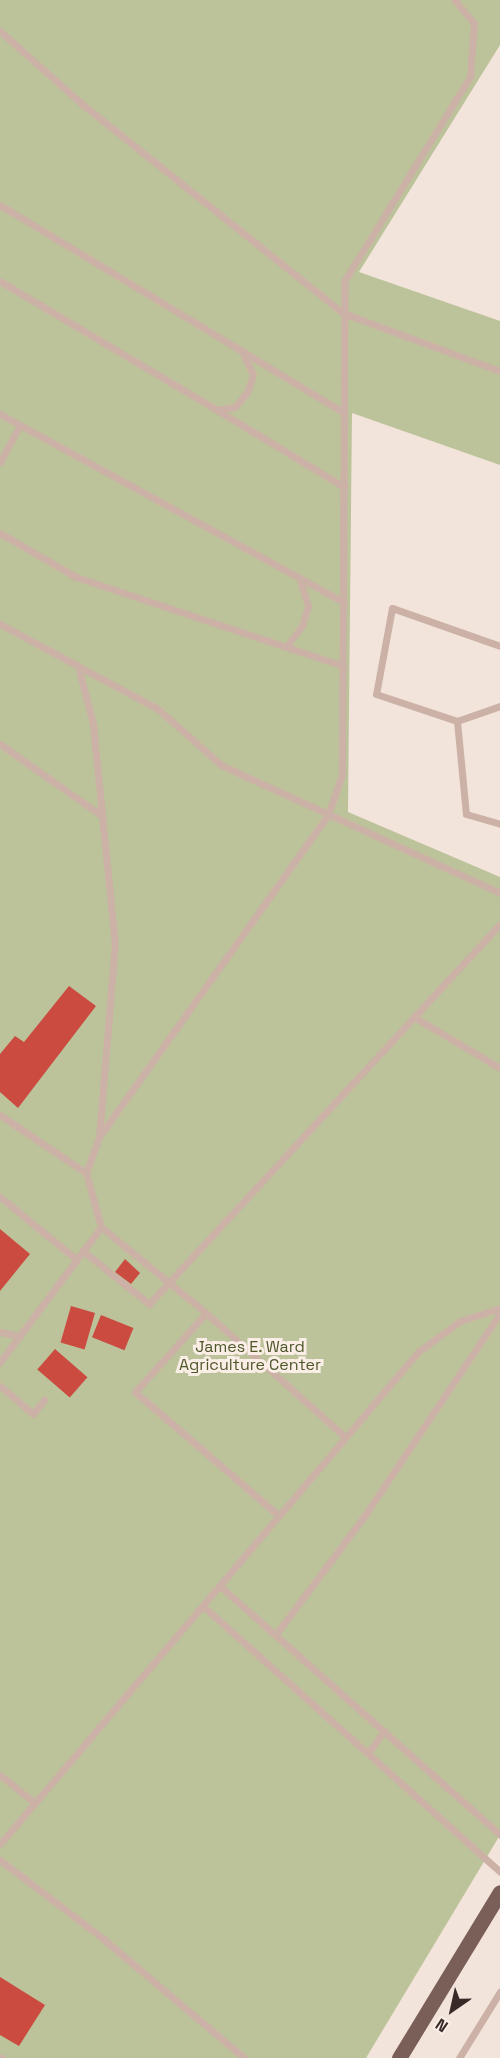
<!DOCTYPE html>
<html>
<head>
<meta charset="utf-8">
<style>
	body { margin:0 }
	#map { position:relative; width:500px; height:2058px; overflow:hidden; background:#f3e4db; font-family:"Space Grotesk",sans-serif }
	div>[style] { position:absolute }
	.green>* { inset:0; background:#bcc39a }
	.building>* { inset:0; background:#cb4b40; transform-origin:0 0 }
	.lane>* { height:7px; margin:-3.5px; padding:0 3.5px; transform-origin:3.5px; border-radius:3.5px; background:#ccb1a6 }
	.primary>* { height:15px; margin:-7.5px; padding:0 7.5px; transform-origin:7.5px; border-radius:7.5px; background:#7a5e58 }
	span { translate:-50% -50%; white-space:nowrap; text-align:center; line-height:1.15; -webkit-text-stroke:6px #faeee7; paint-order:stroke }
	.park-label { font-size:16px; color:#4e572a }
	.north { position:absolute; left:422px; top:1980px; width:60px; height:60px; -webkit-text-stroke:4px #faeee7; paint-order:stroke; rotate:214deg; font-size:16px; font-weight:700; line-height:24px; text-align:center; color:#372a27 }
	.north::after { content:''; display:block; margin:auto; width:21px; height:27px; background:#372a27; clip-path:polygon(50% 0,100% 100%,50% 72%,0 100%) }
</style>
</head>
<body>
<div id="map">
	<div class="green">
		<i style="clip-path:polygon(0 0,500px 0,500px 45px,359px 272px,500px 321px,500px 465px,352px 413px,348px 812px,500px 877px,500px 1835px,366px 2058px,0 2058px)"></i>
	</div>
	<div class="building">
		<i style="clip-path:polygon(69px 986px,96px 1006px,18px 1108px,0 1092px,0 1054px,15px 1036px,24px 1042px)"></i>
		<i style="clip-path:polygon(0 1229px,30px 1254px,0 1291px)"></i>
		<i style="clip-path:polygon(125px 1259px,140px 1273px,131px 1284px,115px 1272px)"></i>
		<i style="left:71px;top:1306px;width:25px;height:38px;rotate:16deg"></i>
		<i style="left:101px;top:1315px;width:35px;height:24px;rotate:22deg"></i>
		<i style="left:55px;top:1349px;width:43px;height:27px;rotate:41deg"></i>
		<i style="clip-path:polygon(0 1977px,45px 2005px,19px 2046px,0 2035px)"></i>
	</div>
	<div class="lane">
		<i style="left:0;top:31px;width:110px;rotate:41.7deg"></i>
		<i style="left:82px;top:104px;width:334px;rotate:38.7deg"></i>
		<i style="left:343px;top:313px;width:167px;rotate:20.3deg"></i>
		<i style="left:0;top:205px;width:283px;rotate:31.1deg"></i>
		<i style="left:242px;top:351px;width:26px;rotate:65deg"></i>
		<i style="left:253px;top:375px;width:18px;rotate:109deg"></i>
		<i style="left:247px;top:392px;width:19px;rotate:129deg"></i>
		<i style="left:235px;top:407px;width:18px;rotate:171deg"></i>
		<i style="left:217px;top:410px;width:252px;rotate:-149.3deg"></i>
		<i style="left:242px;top:351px;width:119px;rotate:31.3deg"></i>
		<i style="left:217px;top:410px;width:149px;rotate:31.2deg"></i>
		<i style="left:0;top:414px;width:392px;rotate:28.7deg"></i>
		<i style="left:0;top:462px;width:42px;rotate:-61.6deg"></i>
		<i style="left:0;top:533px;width:88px;rotate:30.1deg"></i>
		<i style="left:76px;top:577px;width:282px;rotate:18.4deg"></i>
		<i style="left:0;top:624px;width:89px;rotate:28.3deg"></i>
		<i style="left:78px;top:666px;width:60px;rotate:75.5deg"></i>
		<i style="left:93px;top:724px;width:220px;rotate:84.3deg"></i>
		<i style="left:115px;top:943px;width:195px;rotate:94.7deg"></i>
		<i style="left:99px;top:1137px;width:38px;rotate:110deg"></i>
		<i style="left:86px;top:1173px;width:56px;rotate:74.5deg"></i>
		<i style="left:101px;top:1227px;width:169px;rotate:126.8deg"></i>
		<i style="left:500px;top:646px;width:114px;rotate:-160.6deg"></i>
		<i style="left:392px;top:608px;width:87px;rotate:100.5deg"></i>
		<i style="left:376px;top:694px;width:85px;rotate:18.4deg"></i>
		<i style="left:457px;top:721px;width:93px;rotate:84.5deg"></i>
		<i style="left:466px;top:814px;width:35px;rotate:16deg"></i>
		<i style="left:286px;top:647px;width:26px;rotate:-53deg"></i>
		<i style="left:302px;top:626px;width:21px;rotate:-73deg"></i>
		<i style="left:308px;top:606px;width:30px;rotate:-107deg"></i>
		<i style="left:78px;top:666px;width:91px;rotate:28.3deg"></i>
		<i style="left:158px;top:709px;width:84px;rotate:41.6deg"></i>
		<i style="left:221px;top:765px;width:307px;rotate:24.6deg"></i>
		<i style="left:457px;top:721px;width:46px;rotate:-19.2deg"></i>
		<i style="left:0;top:744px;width:125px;rotate:35.2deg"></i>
		<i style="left:414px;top:1017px;width:100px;rotate:30.7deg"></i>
		<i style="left:0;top:1115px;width:104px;rotate:34deg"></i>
		<i style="left:99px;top:1137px;width:395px;rotate:-54.6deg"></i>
		<i style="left:328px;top:815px;width:43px;rotate:-71.1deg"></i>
		<i style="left:342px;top:774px;width:494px;rotate:-89.7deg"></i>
		<i style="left:345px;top:280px;width:238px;rotate:-58.4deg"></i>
		<i style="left:470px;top:77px;width:54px;rotate:-85.8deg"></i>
		<i style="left:474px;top:23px;width:30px;rotate:-130deg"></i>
		<i style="left:0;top:1197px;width:98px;rotate:39.2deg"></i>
		<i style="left:101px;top:1227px;width:136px;rotate:39.3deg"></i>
		<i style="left:206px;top:1313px;width:106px;rotate:131.9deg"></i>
		<i style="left:135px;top:1392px;width:189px;rotate:40.7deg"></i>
		<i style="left:83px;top:1251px;width:85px;rotate:38.8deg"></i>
		<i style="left:149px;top:1304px;width:517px;rotate:-47.27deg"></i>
		<i style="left:206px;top:1313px;width:185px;rotate:41.7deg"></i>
		<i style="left:0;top:1332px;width:19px;rotate:12deg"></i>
		<i style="left:0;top:1386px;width:43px;rotate:40.3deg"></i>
		<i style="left:33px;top:1414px;width:18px;rotate:-52deg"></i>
		<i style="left:220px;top:1586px;width:375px;rotate:41.6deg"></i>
		<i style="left:204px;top:1607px;width:397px;rotate:41.8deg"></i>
		<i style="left:276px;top:1634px;width:149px;rotate:-53.2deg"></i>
		<i style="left:365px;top:1515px;width:243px;rotate:-56.2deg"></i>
		<i style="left:368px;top:1753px;width:27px;rotate:-54deg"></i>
		<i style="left:0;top:1775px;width:45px;rotate:38.7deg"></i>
		<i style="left:0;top:1844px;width:646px;rotate:-49.65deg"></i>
		<i style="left:418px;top:1352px;width:52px;rotate:-36.4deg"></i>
		<i style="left:460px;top:1321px;width:42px;rotate:-18deg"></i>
		<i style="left:0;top:1860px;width:127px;rotate:37.3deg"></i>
		<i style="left:101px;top:1937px;width:187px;rotate:40.2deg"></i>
		<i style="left:0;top:2058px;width:2px"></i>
		<i style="left:459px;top:2058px;width:78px;rotate:-58.2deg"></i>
	</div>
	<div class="primary">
		<i style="left:399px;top:2058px;width:194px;rotate:-58.7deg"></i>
	</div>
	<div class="park-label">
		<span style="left:250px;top:1356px">James E. Ward<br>Agriculture Center</span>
	</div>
	<div class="north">N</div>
</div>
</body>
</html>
